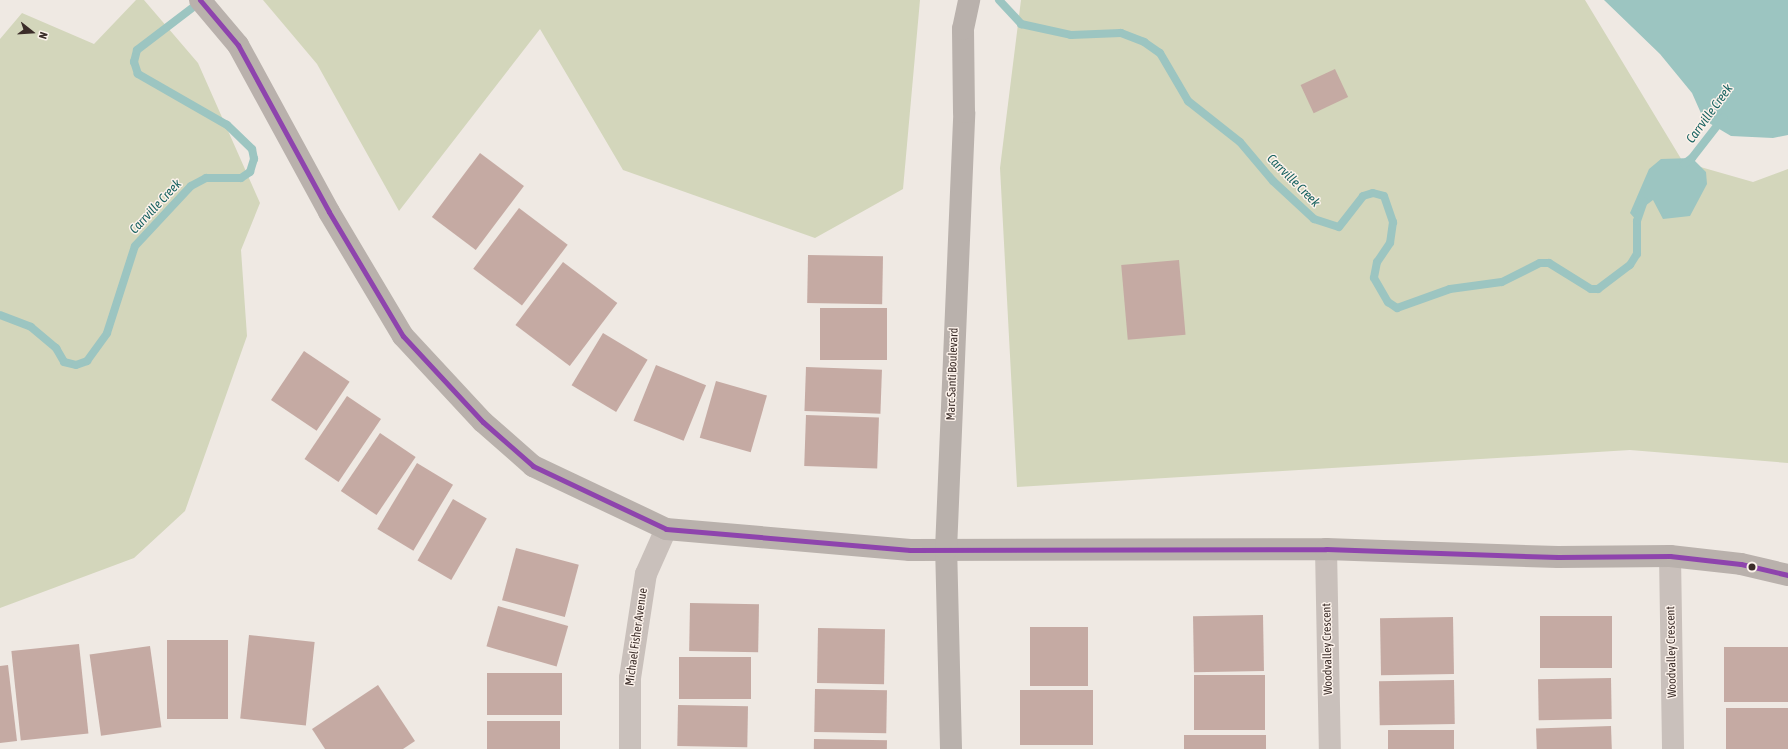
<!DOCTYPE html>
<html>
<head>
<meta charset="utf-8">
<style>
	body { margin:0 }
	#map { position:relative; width:1788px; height:749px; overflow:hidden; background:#efe9e3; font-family:"Asap Condensed",sans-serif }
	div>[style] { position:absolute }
	.green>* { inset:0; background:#d3d6bb }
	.water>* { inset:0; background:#9cc5c1 }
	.stream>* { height:8px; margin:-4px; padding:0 4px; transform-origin:4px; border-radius:4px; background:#9cc5c1 }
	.building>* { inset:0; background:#c5aaa3; transform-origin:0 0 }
	.street>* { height:22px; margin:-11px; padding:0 11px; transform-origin:11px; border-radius:11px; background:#c9c0bb }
	.secondary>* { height:22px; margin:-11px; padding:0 11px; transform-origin:11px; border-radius:11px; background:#b9b1ac }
	.bus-1>* { height:5px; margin:-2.5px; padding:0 2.5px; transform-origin:2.5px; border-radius:2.5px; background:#8e44ad }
	.dots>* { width:11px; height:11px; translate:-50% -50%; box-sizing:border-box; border:2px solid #fcf2eb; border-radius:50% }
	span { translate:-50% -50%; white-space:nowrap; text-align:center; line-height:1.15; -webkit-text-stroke:3px #fcf2eb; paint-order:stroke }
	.street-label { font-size:12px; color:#3b2d29 }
	.water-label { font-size:13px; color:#186260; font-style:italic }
	.north { position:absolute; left:12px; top:12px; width:40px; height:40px; -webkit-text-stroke:3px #fcf2eb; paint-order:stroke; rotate:107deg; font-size:11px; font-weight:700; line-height:16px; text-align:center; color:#3b2d29 }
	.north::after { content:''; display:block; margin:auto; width:14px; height:18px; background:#3b2d29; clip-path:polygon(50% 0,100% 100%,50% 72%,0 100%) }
</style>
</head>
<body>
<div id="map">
	<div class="green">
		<i style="clip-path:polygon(136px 0,144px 0,198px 63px,260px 203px,241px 250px,247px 336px,185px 511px,134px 558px,0 608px,0 39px,22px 13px,94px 44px)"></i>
		<i style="clip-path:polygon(263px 0,920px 0,903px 189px,815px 238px,623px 170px,540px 29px,399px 211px,317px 64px)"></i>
		<i style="clip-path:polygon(1021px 0,1585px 0,1683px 162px,1753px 182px,1788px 169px,1788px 463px,1630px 450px,1017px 487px,1000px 168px)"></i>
	</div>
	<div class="water">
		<i style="clip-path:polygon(1604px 0,1788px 0,1788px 135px,1773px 138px,1731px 136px,1704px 120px,1692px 93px,1660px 54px)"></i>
		<i style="clip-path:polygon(1692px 158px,1706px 172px,1707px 184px,1690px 216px,1663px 219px,1653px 200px,1641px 209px,1637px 221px,1630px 213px,1649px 169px,1661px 159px)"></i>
	</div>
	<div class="stream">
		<i style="left:999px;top:0;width:33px;rotate:47deg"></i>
		<i style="left:1021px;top:24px;width:51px;rotate:12.4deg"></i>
		<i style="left:1071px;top:35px;width:50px;rotate:-2.3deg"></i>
		<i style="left:1121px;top:33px;width:25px;rotate:21deg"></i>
		<i style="left:1144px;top:42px;width:19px;rotate:35deg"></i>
		<i style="left:1160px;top:53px;width:56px;rotate:59.7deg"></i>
		<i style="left:1188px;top:101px;width:66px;rotate:38.3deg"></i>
		<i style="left:1240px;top:142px;width:51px;rotate:49.8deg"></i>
		<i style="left:1273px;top:181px;width:56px;rotate:42.8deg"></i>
		<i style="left:1314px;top:219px;width:26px;rotate:18deg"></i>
		<i style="left:1339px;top:227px;width:39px;rotate:-52deg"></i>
		<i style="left:1363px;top:196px;width:10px;rotate:-17deg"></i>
		<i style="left:1373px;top:193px;width:11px;rotate:15deg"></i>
		<i style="left:1384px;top:196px;width:28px;rotate:71deg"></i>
		<i style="left:1393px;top:222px;width:21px;rotate:98deg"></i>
		<i style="left:1390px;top:243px;width:23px;rotate:124deg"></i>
		<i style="left:1377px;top:262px;width:16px;rotate:101deg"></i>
		<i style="left:1374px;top:278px;width:28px;rotate:60deg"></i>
		<i style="left:1388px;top:302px;width:11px;rotate:34deg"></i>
		<i style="left:1397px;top:308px;width:56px;rotate:-19.7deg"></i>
		<i style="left:1450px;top:289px;width:52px;rotate:-7.7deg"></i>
		<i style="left:1502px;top:282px;width:42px;rotate:-26.6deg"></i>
		<i style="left:1540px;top:263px;width:9px"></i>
		<i style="left:1549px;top:263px;width:49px;rotate:31.8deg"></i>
		<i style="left:1591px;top:289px;width:7px"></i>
		<i style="left:1598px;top:289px;width:40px;rotate:-37deg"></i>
		<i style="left:1630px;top:265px;width:13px;rotate:-58deg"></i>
		<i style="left:1637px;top:254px;width:33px;rotate:-90deg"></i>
		<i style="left:1637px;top:221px;width:21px;rotate:-71deg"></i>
		<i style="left:1684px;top:164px;width:10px;rotate:-37deg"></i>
		<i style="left:1692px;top:158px;width:51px;rotate:-52.2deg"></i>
		<i style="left:0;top:315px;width:33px;rotate:21deg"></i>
		<i style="left:31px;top:327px;width:33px;rotate:40deg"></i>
		<i style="left:56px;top:348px;width:16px;rotate:60deg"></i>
		<i style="left:64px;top:362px;width:12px;rotate:14deg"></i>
		<i style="left:76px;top:365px;width:12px;rotate:-20deg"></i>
		<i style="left:87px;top:361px;width:34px;rotate:-54deg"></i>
		<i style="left:107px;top:333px;width:91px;rotate:-72.2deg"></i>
		<i style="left:135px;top:246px;width:82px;rotate:-47deg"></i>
		<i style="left:191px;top:186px;width:17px;rotate:-28deg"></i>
		<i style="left:206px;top:178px;width:35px"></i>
		<i style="left:241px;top:178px;width:11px;rotate:-34deg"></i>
		<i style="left:250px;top:172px;width:14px;rotate:-73deg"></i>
		<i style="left:254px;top:159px;width:10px;rotate:-101deg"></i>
		<i style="left:252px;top:149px;width:35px;rotate:-136deg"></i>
		<i style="left:227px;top:125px;width:103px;rotate:-150.2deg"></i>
		<i style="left:138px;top:74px;width:13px;rotate:-108deg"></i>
		<i style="left:134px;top:62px;width:12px;rotate:-76deg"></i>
		<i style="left:137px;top:50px;width:79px;rotate:-37.3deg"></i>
	</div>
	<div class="building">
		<i style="left:1335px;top:69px;width:31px;height:38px;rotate:65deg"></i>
		<i style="left:480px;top:153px;width:55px;height:80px;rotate:37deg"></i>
		<i style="left:519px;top:208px;width:61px;height:76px;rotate:37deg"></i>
		<i style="left:808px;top:255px;width:75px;height:48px;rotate:1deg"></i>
		<i style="left:1179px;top:260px;width:75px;height:58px;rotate:85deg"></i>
		<i style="left:563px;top:262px;width:68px;height:79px;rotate:37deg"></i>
		<i style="left:820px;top:308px;width:67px;height:52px"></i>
		<i style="left:603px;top:333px;width:52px;height:61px;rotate:31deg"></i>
		<i style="left:304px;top:351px;width:55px;height:59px;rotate:34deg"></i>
		<i style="left:656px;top:365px;width:54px;height:60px;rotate:22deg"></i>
		<i style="left:806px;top:367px;width:76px;height:44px;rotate:2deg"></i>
		<i style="left:716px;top:381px;width:53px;height:59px;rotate:16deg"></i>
		<i style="left:347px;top:396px;width:41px;height:76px;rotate:34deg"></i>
		<i style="left:806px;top:415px;width:73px;height:51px;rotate:2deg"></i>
		<i style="left:380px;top:433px;width:43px;height:70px;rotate:34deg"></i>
		<i style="left:417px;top:463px;width:42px;height:77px;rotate:31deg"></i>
		<i style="left:453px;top:499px;width:39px;height:71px;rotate:30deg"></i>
		<i style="left:516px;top:548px;width:65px;height:54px;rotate:15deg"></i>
		<i style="left:690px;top:603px;width:69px;height:48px;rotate:1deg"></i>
		<i style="left:498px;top:606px;width:73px;height:42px;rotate:16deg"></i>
		<i style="left:1263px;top:615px;width:56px;height:70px;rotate:89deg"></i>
		<i style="left:1612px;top:616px;width:52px;height:72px;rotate:90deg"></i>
		<i style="left:1453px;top:617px;width:57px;height:73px;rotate:89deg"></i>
		<i style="left:1030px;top:627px;width:58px;height:59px"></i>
		<i style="left:818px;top:628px;width:67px;height:55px;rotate:1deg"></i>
		<i style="left:249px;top:635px;width:66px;height:84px;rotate:6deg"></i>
		<i style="left:167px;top:640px;width:61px;height:79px"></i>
		<i style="left:79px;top:644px;width:90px;height:68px;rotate:84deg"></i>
		<i style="left:150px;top:646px;width:82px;height:61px;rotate:82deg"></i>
		<i style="left:1788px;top:647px;width:55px;height:64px;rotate:90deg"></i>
		<i style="left:679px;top:657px;width:72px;height:42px"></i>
		<i style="clip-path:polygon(8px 665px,17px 741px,0 743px,0 666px)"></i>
		<i style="left:487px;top:673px;width:75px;height:42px"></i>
		<i style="left:1194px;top:675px;width:71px;height:55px"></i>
		<i style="left:1611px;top:678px;width:41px;height:73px;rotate:89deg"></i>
		<i style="left:1454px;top:680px;width:44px;height:75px;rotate:89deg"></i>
		<i style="clip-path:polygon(378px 685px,415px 741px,403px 749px,325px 749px,312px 729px)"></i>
		<i style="left:815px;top:689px;width:72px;height:43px;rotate:1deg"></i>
		<i style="left:1093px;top:690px;width:55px;height:73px;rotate:90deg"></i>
		<i style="left:678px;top:705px;width:70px;height:41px;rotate:1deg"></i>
		<i style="left:1788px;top:708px;width:41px;height:62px;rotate:90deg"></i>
		<i style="left:487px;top:721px;width:73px;height:28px"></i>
		<i style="left:1611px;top:726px;width:23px;height:75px;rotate:88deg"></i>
		<i style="left:1454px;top:730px;width:19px;height:66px;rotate:90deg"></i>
		<i style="left:1184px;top:735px;width:82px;height:14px"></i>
		<i style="left:814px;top:739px;width:73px;height:10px;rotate:1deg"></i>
	</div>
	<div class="street">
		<i style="left:1326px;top:549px;width:200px;rotate:88.9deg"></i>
		<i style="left:1670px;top:556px;width:193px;rotate:89.1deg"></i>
		<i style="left:630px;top:749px;width:71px;rotate:-90deg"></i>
		<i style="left:630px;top:678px;width:105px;rotate:-81.3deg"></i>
		<i style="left:646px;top:574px;width:49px;rotate:-66deg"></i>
	</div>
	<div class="secondary">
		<i style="left:200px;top:0;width:59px;rotate:49.8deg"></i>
		<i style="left:238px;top:45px;width:190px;rotate:61.4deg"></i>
		<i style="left:329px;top:212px;width:144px;rotate:59.2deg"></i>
		<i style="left:403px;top:336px;width:117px;rotate:47.1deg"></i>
		<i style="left:483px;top:422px;width:67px;rotate:41.3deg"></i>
		<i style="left:533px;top:466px;width:147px;rotate:25.3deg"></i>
		<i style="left:666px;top:529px;width:245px;rotate:4.9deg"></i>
		<i style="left:910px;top:550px;width:416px;rotate:-0.1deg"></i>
		<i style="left:1326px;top:549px;width:232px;rotate:2deg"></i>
		<i style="left:1558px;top:557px;width:112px;rotate:-0.5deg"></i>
		<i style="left:1670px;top:556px;width:71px;rotate:6.4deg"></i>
		<i style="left:1741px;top:564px;width:48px;rotate:13.2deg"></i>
		<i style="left:951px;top:749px;width:199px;rotate:-91.4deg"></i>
		<i style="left:946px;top:550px;width:438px;rotate:-87.6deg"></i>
		<i style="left:964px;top:112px;width:83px;rotate:-90.7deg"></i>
		<i style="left:963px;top:29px;width:30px;rotate:-78deg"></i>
	</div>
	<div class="bus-1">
		<i style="left:200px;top:0;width:59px;rotate:49.8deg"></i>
		<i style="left:238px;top:45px;width:190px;rotate:61.4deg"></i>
		<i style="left:329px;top:212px;width:144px;rotate:59.2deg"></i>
		<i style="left:403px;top:336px;width:117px;rotate:47.1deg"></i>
		<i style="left:483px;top:422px;width:67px;rotate:41.3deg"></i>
		<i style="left:533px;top:466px;width:147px;rotate:25.3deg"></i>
		<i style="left:666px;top:529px;width:245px;rotate:4.9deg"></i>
		<i style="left:910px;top:550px;width:416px;rotate:-0.1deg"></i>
		<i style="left:1326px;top:549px;width:232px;rotate:2deg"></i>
		<i style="left:1558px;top:557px;width:112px;rotate:-0.5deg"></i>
		<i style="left:1670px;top:556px;width:71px;rotate:6.4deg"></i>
		<i style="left:1741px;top:564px;width:48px;rotate:13.2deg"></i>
	</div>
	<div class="dots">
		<i style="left:1752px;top:567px;background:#3b2d29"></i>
	</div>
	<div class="street-label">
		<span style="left:953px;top:374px;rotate:-88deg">Marc Santi Boulevard</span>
		<span style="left:637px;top:637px;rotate:-82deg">Michael Fisher Avenue</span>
		<span style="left:1328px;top:649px;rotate:-91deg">Woodvalley Crescent</span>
		<span style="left:1672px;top:652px;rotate:-91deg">Woodvalley Crescent</span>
	</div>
	<div class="water-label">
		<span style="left:1710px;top:114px;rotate:-54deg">Carrville Creek</span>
		<span style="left:1293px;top:181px;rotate:45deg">Carrville Creek</span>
		<span style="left:156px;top:207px;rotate:-47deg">Carrville Creek</span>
	</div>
	<div class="north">N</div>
</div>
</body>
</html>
